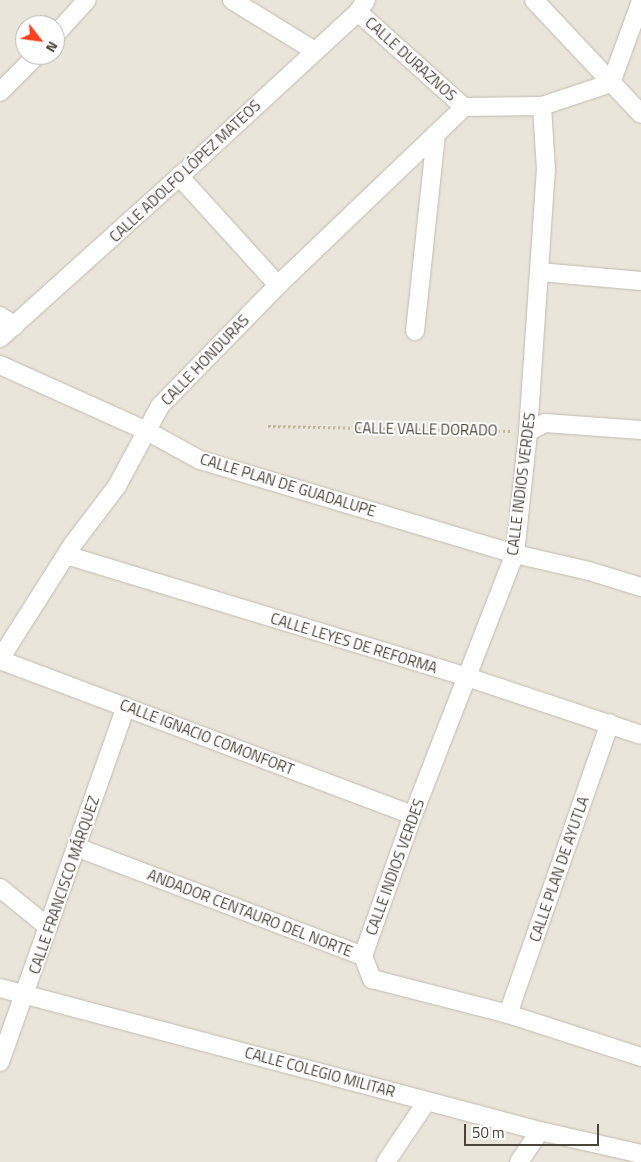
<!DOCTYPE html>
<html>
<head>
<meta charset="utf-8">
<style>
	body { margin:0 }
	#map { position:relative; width:641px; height:1162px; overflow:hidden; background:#f6f3ec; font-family:"Titillium Web",sans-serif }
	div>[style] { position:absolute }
	.residential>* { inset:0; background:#eae5da }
	.path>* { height:3px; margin-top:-1.5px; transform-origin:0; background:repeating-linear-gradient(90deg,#c4b79f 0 2.5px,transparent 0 5px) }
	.roads { filter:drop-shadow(0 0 1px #c2bbae) drop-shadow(0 0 1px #c2bbae) }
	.minor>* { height:18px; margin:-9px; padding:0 9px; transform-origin:9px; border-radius:9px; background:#fff }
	span { translate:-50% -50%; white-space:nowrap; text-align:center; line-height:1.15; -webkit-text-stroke:4px #fff; paint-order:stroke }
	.street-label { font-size:15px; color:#4b4439 }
	.north { position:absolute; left:15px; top:15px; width:50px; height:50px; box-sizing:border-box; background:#fff; border:1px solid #b7b4b0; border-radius:50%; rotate:120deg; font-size:14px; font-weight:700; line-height:20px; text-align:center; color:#4b4439 }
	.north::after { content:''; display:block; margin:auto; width:18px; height:22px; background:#fc3f1d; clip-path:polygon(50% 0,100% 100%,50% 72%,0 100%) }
	.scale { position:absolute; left:464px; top:1124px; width:135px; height:22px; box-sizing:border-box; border:2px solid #4b4439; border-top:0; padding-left:6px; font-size:15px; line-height:18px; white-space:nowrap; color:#4b4439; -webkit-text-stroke:4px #fff; paint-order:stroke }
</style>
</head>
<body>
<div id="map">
	<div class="residential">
		<i style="clip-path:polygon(evenodd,0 0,641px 0,641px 1162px,0 1162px,0 0,25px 25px,55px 25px,55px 55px,25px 55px,25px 25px)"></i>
	</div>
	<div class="path">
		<i style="left:268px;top:426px;width:244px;rotate:1.2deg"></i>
	</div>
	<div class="roads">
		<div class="minor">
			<i style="left:232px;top:0;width:97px;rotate:31.6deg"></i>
			<i style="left:534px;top:0;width:156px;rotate:46.8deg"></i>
			<i style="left:358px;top:12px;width:142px;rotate:41.9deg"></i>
			<i style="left:464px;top:107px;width:78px;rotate:-0.7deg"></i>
			<i style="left:542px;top:106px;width:73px;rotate:-18.4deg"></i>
			<i style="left:55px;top:35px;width:47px;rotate:-47.6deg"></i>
			<i style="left:611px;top:83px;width:87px;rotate:-69.9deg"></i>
			<i style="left:0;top:92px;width:52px;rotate:-45deg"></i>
			<i style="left:179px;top:176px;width:147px;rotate:47.8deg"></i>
			<i style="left:540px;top:272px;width:101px;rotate:5.1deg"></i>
			<i style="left:0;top:316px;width:18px;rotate:34deg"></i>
			<i style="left:415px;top:331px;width:198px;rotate:-83.9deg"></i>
			<i style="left:0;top:338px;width:275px;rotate:-42deg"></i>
			<i style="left:204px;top:154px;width:209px;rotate:-42.7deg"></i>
			<i style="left:358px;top:12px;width:14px;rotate:-56deg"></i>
			<i style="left:0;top:365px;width:161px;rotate:24.2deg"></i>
			<i style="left:147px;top:431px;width:60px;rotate:28.7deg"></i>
			<i style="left:200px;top:460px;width:329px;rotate:16.6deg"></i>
			<i style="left:515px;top:554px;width:76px;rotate:12.9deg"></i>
			<i style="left:589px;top:571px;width:54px;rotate:17.1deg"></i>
			<i style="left:528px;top:432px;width:19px;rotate:-28deg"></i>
			<i style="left:545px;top:423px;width:96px;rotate:4.2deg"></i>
			<i style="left:66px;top:555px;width:419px;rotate:16.9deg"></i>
			<i style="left:467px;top:677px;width:183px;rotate:18.4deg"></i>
			<i style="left:0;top:659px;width:136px;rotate:-57.6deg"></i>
			<i style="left:73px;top:544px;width:73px;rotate:-52.8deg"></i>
			<i style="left:117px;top:486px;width:91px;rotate:-61.7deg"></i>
			<i style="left:160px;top:406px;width:169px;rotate:-45.7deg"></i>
			<i style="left:278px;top:285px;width:257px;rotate:-43.7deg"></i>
			<i style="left:0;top:660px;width:441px;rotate:20.6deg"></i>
			<i style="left:76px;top:847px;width:307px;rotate:20.8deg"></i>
			<i style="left:363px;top:956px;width:25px;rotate:69deg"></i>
			<i style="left:372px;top:979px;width:140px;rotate:14.4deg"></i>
			<i style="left:508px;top:1014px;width:140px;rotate:17.9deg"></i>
			<i style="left:0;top:888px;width:62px;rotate:39.1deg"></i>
			<i style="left:363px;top:956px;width:150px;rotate:-70.5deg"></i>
			<i style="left:413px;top:815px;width:280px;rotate:-68.7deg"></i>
			<i style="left:515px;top:554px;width:123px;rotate:-83.9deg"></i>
			<i style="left:528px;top:432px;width:263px;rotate:-86.1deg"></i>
			<i style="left:546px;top:170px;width:64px;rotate:-93.6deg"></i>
			<i style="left:0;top:988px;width:559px;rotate:14.83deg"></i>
			<i style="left:540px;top:1131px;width:104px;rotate:12.8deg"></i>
			<i style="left:508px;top:1014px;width:308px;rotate:-70.7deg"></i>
			<i style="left:0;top:1062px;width:377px;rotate:-70.5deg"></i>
			<i style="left:386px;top:1162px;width:73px;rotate:-56.1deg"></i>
			<i style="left:519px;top:1162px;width:37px;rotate:-56deg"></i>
		</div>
	</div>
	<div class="street-label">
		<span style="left:411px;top:59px;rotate:42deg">CALLE DURAZNOS</span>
		<span style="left:185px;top:171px;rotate:-43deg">CALLE ADOLFO LÓPEZ MATEOS</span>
		<span style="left:205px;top:360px;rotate:-46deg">CALLE HONDURAS</span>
		<span style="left:426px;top:429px;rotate:1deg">CALLE VALLE DORADO</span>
		<span style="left:521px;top:484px;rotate:-83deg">CALLE INDIOS VERDES</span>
		<span style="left:288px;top:485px;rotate:17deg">CALLE PLAN DE GUADALUPE</span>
		<span style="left:354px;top:643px;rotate:17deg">CALLE LEYES DE REFORMA</span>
		<span style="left:207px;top:737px;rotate:21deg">CALLE IGNACIO COMONFORT</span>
		<span style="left:395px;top:867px;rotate:-70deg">CALLE INDIOS VERDES</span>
		<span style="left:559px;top:869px;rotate:-71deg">CALLE PLAN DE AYUTLA</span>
		<span style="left:64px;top:885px;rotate:-71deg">CALLE FRANCISCO MÁRQUEZ</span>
		<span style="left:250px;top:913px;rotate:21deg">ANDADOR CENTAURO DEL NORTE</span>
		<span style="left:320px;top:1072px;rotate:15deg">CALLE COLEGIO MILITAR</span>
	</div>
	<div class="north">N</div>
	<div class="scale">50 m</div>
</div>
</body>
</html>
